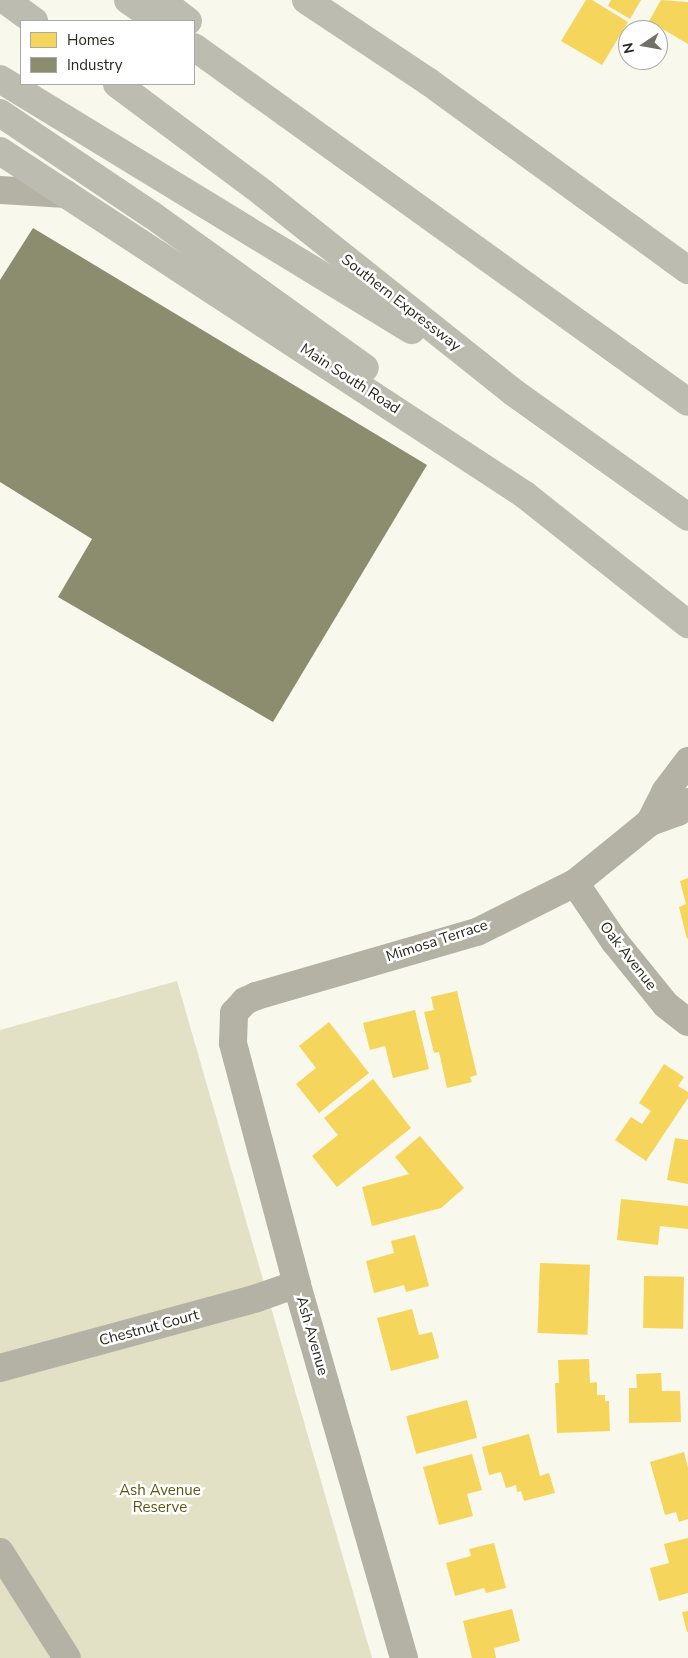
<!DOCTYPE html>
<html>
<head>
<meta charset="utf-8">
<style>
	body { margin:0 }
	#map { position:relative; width:688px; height:1658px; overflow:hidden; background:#f8f8ec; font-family:"Nunito Sans",sans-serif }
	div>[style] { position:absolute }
	.green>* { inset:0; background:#e2e1c6 }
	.homes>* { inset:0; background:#f6d55c; transform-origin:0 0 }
	.industry>* { inset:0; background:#8c8c6e }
	.minor>* { height:28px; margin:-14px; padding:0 14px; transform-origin:14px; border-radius:14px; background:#b3b2a4 }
	.highway>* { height:28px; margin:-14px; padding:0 14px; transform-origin:14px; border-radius:14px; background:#bcbcb0 }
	span { translate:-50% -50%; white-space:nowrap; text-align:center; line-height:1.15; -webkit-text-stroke:5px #fff; paint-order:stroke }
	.street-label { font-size:15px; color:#28281f }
	.park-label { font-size:15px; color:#5b560e }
	.legend { position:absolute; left:20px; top:20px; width:175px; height:65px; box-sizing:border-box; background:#fff; border:1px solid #a9a9a5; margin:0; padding:6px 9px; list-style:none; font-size:15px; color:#28281f }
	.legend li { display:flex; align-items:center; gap:10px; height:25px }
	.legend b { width:25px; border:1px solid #a9a9a5 }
	.north { position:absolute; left:618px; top:20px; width:50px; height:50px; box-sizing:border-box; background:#fff; border:1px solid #a9a9a5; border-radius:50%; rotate:258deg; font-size:14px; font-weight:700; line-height:20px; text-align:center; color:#28281f }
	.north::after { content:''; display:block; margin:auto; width:18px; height:22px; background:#717167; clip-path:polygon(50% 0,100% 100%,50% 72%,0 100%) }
</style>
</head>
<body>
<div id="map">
	<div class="green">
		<i style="clip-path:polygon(177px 981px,372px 1658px,0 1658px,0 1030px)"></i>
	</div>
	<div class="homes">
		<i style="clip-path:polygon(586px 0,592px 0,628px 22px,602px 65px,561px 41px)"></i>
		<i style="clip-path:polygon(611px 0,641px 0,630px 19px,608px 6px)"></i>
		<i style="clip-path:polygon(661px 0,688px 2px,688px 44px,649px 21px)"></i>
		<i style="clip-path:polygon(688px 878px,688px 938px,687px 939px,679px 907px,686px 904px,680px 881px)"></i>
		<i style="clip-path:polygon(457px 991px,477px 1075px,470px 1077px,472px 1082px,447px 1088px,439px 1052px,434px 1053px,424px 1012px,434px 1010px,431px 997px)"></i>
		<i style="clip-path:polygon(415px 1010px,429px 1069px,393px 1078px,385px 1046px,370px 1050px,363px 1023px)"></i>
		<i style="clip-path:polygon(329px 1022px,369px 1073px,319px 1113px,296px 1084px,316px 1068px,299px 1046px)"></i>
		<i style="clip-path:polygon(664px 1064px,684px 1077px,678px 1086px,688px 1092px,688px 1098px,646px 1161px,615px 1140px,631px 1117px,642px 1124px,651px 1111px,639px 1103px)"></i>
		<i style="clip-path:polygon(373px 1079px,411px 1128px,337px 1187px,312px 1156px,338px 1135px,324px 1118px)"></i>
		<i style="clip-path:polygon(420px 1136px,464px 1188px,441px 1208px,372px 1226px,362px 1187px,409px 1174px,395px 1157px)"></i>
		<i style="clip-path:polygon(675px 1138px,688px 1140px,688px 1184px,667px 1180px)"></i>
		<i style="clip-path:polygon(621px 1199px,688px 1206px,688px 1229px,660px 1226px,658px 1245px,617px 1240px)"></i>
		<i style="clip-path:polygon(415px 1235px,429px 1286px,406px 1292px,404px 1285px,374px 1293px,366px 1261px,394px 1253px,391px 1241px)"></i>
		<i style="left:540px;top:1263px;width:50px;height:70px;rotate:2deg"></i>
		<i style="left:644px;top:1276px;width:40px;height:52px;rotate:1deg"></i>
		<i style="clip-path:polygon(412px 1309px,419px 1335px,432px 1332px,439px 1358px,391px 1371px,377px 1318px)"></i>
		<i style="clip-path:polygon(589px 1359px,590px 1383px,597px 1382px,597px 1395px,605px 1395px,605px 1401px,609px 1401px,610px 1431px,557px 1433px,555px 1383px,559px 1383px,558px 1360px)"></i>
		<i style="clip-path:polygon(661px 1373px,662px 1391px,680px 1391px,681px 1422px,629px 1423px,629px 1388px,637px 1388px,636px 1374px)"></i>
		<i style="left:467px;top:1400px;width:39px;height:63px;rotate:75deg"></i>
		<i style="clip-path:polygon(529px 1434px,540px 1476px,549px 1473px,555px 1493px,524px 1501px,521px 1491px,517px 1492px,516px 1485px,506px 1488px,501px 1472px,489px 1475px,482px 1447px)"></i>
		<i style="clip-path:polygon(684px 1452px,688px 1468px,688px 1519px,679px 1522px,676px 1512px,665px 1515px,650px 1462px)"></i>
		<i style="clip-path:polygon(472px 1454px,482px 1490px,467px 1494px,473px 1516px,439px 1525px,423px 1467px)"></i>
		<i style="clip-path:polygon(688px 1538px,688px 1593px,659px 1601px,650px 1568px,669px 1563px,664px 1544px)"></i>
		<i style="clip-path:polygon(494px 1543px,506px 1588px,486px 1593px,484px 1588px,455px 1596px,446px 1563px,471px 1556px,469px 1549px)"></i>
		<i style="clip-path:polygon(512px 1609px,520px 1641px,494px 1648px,496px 1658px,472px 1658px,463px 1621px)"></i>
		<i style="clip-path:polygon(688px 1611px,688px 1632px,687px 1632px,682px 1612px)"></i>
	</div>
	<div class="industry">
		<i style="clip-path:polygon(33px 228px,427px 465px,273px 722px,58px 597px,92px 539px,0 482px,0 280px)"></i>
	</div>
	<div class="minor">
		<i style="left:0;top:190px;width:66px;rotate:3.5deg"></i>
		<i style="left:650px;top:822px;width:34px;rotate:-63deg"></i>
		<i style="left:665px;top:792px;width:39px;rotate:-53deg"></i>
		<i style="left:575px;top:883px;width:71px;rotate:55.9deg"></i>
		<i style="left:615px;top:942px;width:81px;rotate:51deg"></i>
		<i style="left:666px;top:1005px;width:28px;rotate:38deg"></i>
		<i style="left:0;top:1368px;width:266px;rotate:-15.2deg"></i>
		<i style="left:257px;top:1298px;width:42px;rotate:-19.3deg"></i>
		<i style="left:0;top:1552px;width:125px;rotate:57.7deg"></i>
		<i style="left:404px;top:1658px;width:389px;rotate:-106deg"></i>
		<i style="left:297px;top:1284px;width:249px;rotate:-104.9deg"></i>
		<i style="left:233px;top:1043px;width:30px;rotate:-88deg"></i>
		<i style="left:234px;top:1013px;width:16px;rotate:-47deg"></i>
		<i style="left:245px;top:1001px;width:12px;rotate:-24deg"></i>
		<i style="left:256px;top:996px;width:230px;rotate:-16.2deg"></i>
		<i style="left:477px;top:932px;width:110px;rotate:-26.6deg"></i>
		<i style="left:575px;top:883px;width:97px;rotate:-39.1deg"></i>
		<i style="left:650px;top:822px;width:30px;rotate:-20deg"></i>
		<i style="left:678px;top:812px;width:14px;rotate:-45deg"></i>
	</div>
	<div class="highway">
		<i style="left:5px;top:0;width:36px;rotate:36deg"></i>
		<i style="left:128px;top:0;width:37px;rotate:35deg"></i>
		<i style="left:160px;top:0;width:35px;rotate:37deg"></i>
		<i style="left:306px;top:0;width:148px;rotate:33.7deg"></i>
		<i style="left:429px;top:82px;width:320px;rotate:36deg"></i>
		<i style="left:194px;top:47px;width:608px;rotate:35.7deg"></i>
		<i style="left:0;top:79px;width:482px;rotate:31.4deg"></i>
		<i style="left:117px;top:84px;width:182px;rotate:36.7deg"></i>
		<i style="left:263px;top:193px;width:320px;rotate:38.5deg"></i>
		<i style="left:513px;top:392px;width:215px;rotate:35.5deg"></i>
		<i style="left:0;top:113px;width:183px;rotate:33.9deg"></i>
		<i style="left:152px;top:215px;width:262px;rotate:35.7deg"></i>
		<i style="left:0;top:151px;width:628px;rotate:33.23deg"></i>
		<i style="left:525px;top:495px;width:208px;rotate:38.4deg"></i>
	</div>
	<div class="street-label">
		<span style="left:401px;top:303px;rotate:38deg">Southern Expressway</span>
		<span style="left:350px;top:379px;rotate:33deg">Main South Road</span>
		<span style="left:437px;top:941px;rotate:-18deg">Mimosa Terrace</span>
		<span style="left:628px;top:956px;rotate:52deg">Oak Avenue</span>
		<span style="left:149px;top:1328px;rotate:-15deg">Chestnut Court</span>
		<span style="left:312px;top:1336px;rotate:74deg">Ash Avenue</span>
	</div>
	<div class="park-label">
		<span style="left:160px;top:1499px">Ash Avenue<br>Reserve</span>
	</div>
	<ul class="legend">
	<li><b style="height:14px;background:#f6d55c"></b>Homes</li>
	<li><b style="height:14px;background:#8c8c6e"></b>Industry</li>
	</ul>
	<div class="north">N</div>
</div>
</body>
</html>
